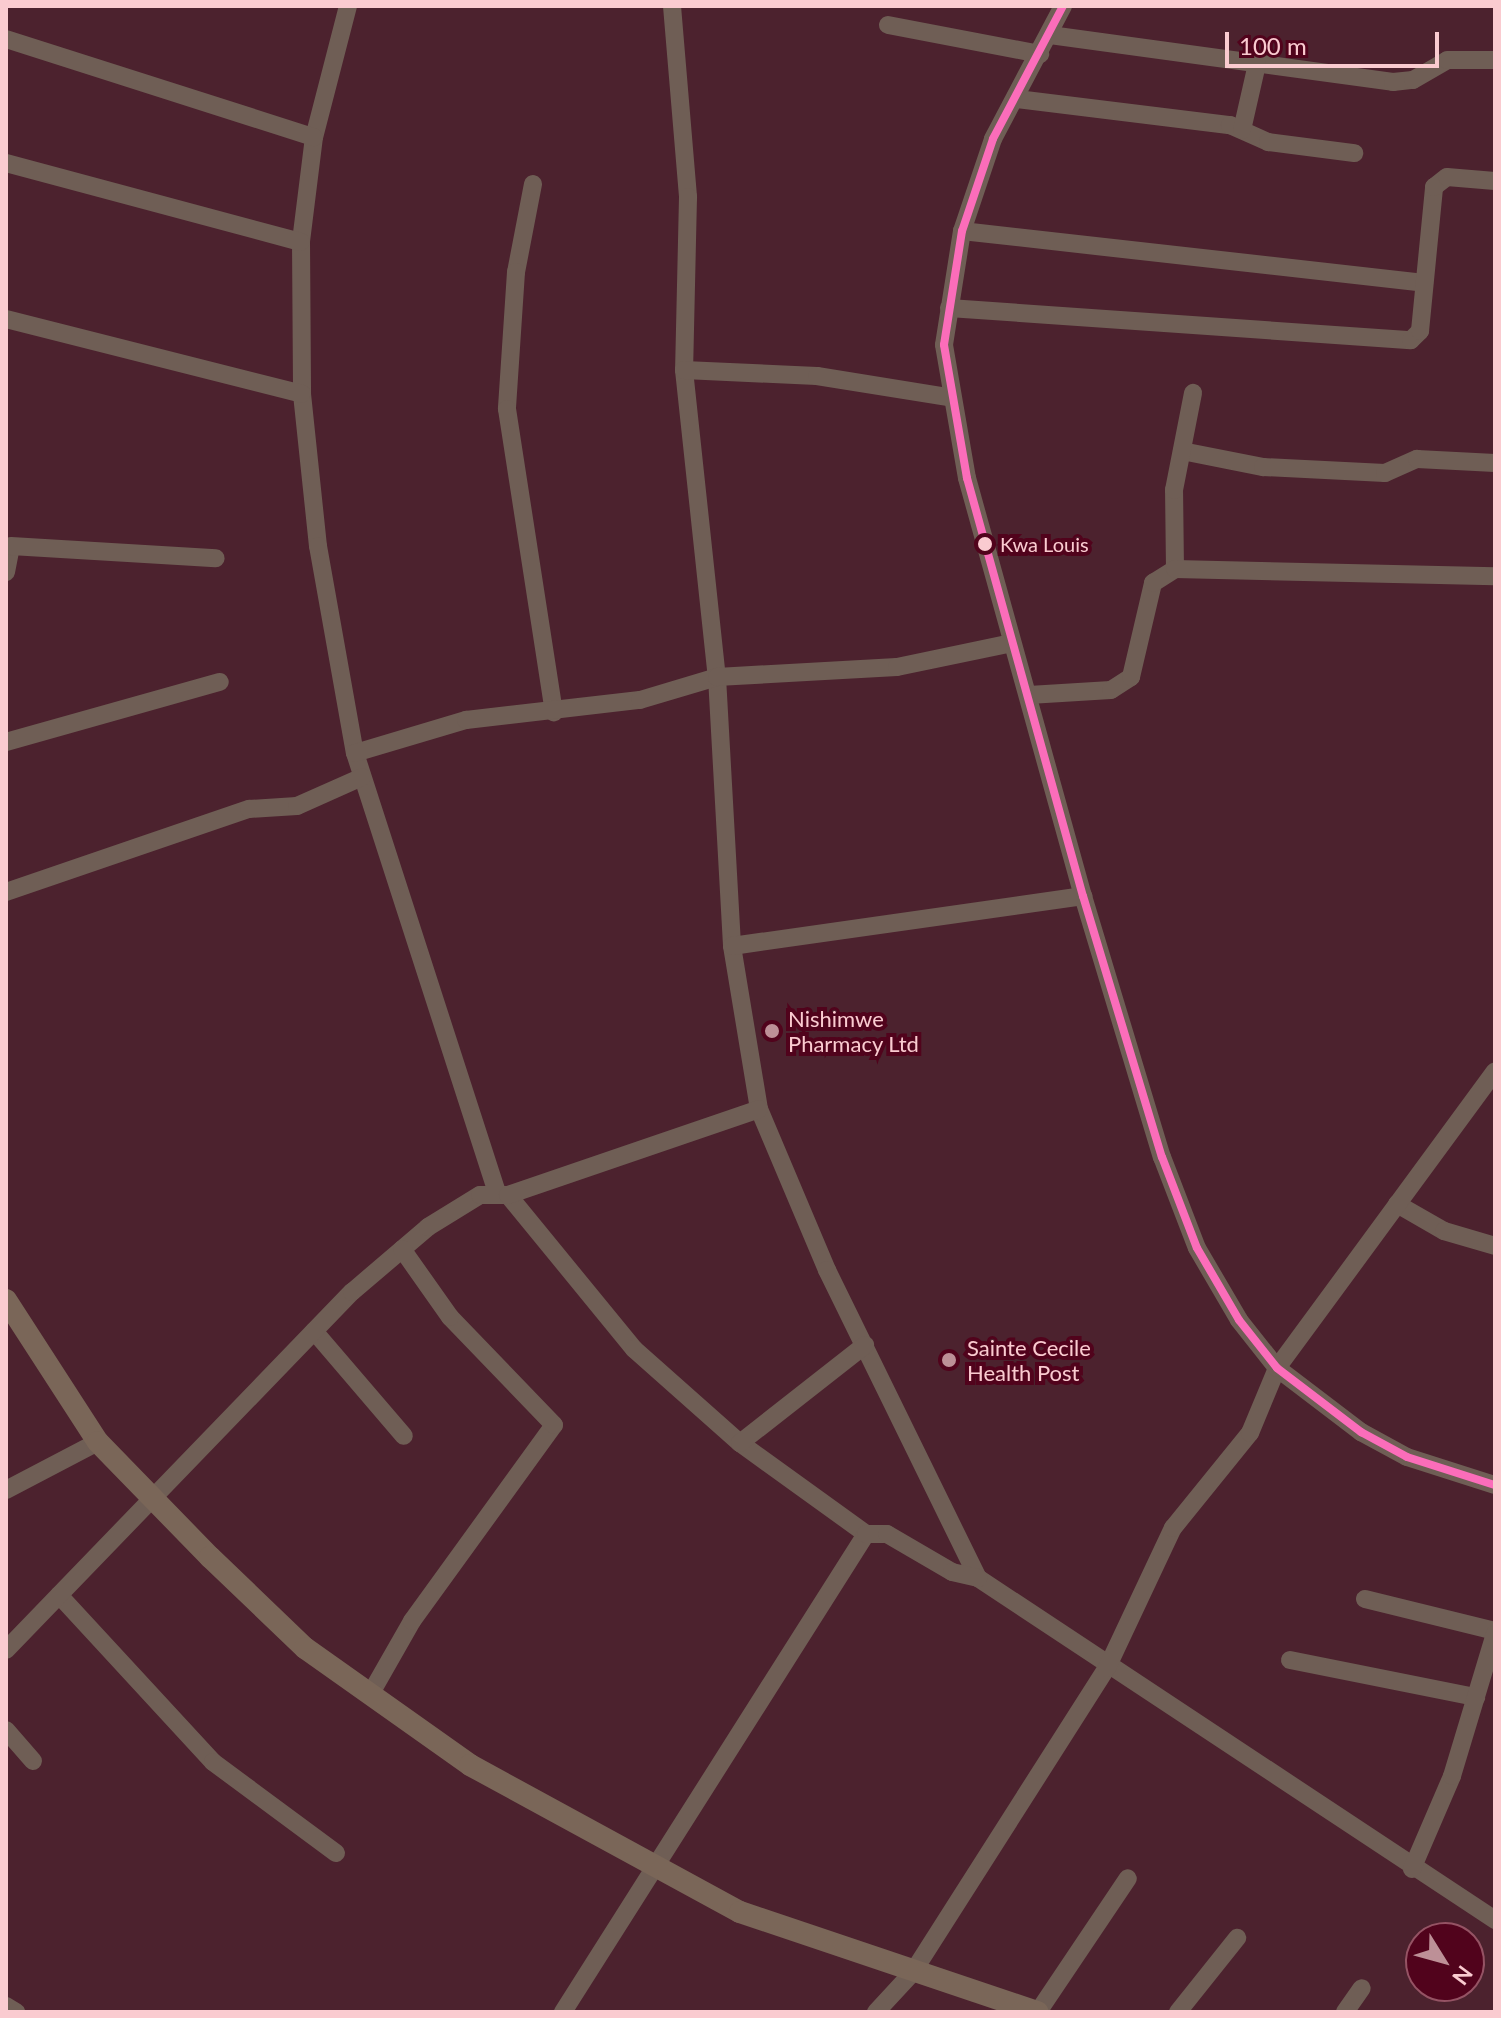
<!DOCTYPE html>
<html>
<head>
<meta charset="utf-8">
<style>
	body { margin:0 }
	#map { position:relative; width:1501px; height:2018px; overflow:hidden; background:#4c222e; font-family:Lato,sans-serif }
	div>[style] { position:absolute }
	.minor>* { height:18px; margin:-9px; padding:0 9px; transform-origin:9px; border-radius:9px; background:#6f5e55 }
	.major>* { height:22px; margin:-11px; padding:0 11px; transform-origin:11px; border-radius:11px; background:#7a6658 }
	.bus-1>* { height:8px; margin:-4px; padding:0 4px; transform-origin:4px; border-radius:4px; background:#fb6dba }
	.dots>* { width:22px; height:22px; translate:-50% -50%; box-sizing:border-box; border:4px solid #51031c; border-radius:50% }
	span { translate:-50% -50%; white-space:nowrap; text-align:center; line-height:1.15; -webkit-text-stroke:8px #51031c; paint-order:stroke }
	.bus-label { font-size:20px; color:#facbd0 }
	.left { translate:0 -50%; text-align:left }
	.poi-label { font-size:22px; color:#facbd0 }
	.frame { position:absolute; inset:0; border:8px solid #facbd0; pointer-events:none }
	.north { position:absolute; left:1405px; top:1922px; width:80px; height:80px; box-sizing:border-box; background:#51031c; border:2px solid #955364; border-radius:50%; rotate:127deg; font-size:22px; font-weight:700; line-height:32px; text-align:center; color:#facbd0 }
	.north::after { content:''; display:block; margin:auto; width:28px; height:36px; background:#bd9097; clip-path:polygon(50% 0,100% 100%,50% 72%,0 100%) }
	.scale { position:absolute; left:1225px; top:32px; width:214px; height:36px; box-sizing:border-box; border:4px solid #facbd0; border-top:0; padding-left:10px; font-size:24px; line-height:28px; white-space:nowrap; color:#facbd0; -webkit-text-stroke:6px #51031c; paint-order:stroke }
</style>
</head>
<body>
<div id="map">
	<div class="minor">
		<i style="left:348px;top:6px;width:135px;rotate:104.5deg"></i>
		<i style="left:314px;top:137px;width:106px;rotate:97.1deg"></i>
		<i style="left:301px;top:242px;width:152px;rotate:89.6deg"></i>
		<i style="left:302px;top:394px;width:153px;rotate:84deg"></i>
		<i style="left:318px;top:546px;width:210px;rotate:79.9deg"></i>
		<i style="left:355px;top:753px;width:462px;rotate:72.1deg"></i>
		<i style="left:672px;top:6px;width:192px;rotate:85.2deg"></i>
		<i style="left:688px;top:197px;width:173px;rotate:91.3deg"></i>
		<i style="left:684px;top:370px;width:309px;rotate:83.9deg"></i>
		<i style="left:717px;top:677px;width:269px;rotate:86.8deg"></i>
		<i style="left:732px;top:946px;width:165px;rotate:80.6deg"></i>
		<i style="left:759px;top:1109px;width:175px;rotate:67.1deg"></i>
		<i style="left:827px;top:1270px;width:343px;rotate:63.9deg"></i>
		<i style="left:978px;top:1578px;width:620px;rotate:33.48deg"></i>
		<i style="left:1063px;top:6px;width:150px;rotate:117.8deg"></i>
		<i style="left:993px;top:139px;width:97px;rotate:108.6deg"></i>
		<i style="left:962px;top:231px;width:115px;rotate:99deg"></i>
		<i style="left:944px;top:345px;width:135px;rotate:80.2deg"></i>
		<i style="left:967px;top:478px;width:434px;rotate:74.5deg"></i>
		<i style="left:1083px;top:896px;width:273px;rotate:73.2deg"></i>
		<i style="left:1162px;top:1157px;width:97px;rotate:69deg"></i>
		<i style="left:1197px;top:1248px;width:83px;rotate:59.7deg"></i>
		<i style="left:1239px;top:1320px;width:61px;rotate:51.6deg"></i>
		<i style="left:1277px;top:1368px;width:106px;rotate:37.3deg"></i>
		<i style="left:1361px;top:1432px;width:52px;rotate:28.5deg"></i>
		<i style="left:1407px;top:1457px;width:92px;rotate:17.7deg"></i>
		<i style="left:888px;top:25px;width:155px;rotate:10.8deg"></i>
		<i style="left:1050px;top:35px;width:346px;rotate:7.8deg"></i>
		<i style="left:1393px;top:82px;width:20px;rotate:-6deg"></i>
		<i style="left:1413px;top:80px;width:39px;rotate:-30deg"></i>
		<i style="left:1447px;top:60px;width:48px"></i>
		<i style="left:6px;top:39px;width:323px;rotate:17.7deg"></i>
		<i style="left:1017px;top:99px;width:215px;rotate:7deg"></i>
		<i style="left:1230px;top:125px;width:42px;rotate:24.1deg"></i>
		<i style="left:1268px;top:142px;width:87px;rotate:7.3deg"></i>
		<i style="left:1242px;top:130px;width:68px;rotate:-77.2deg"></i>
		<i style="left:6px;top:163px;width:305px;rotate:15deg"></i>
		<i style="left:533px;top:184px;width:90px;rotate:100.9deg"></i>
		<i style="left:516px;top:272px;width:137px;rotate:93.8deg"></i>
		<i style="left:507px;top:409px;width:307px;rotate:81.2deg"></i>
		<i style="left:962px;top:231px;width:465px;rotate:6.4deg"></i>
		<i style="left:949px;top:308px;width:463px;rotate:4deg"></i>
		<i style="left:1411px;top:340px;width:13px;rotate:-45deg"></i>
		<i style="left:1420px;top:331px;width:145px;rotate:-84.4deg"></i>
		<i style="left:1434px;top:187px;width:16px;rotate:-38deg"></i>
		<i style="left:1447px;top:177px;width:48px;rotate:4.8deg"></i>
		<i style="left:6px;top:319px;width:305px;rotate:14.2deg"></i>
		<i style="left:684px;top:370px;width:133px;rotate:2.6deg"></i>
		<i style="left:817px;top:376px;width:133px;rotate:9.1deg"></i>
		<i style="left:1182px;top:451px;width:83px;rotate:11.2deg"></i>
		<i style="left:1263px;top:467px;width:122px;rotate:2.8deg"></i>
		<i style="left:1385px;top:473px;width:35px;rotate:-24deg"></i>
		<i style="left:1417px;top:459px;width:78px;rotate:2.9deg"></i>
		<i style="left:1175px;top:569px;width:79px;rotate:-90.7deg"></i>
		<i style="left:1174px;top:490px;width:99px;rotate:-78.9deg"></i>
		<i style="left:6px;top:572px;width:26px;rotate:-79deg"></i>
		<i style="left:11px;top:546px;width:205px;rotate:3.4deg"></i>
		<i style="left:1029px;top:695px;width:82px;rotate:-3.5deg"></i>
		<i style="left:1111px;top:690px;width:24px;rotate:-33deg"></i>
		<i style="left:1131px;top:677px;width:97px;rotate:-76.8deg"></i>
		<i style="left:1153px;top:583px;width:26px;rotate:-32deg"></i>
		<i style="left:1175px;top:569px;width:320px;rotate:1.3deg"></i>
		<i style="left:6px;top:742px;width:222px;rotate:-15.7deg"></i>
		<i style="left:355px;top:753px;width:116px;rotate:-16.6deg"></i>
		<i style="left:466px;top:720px;width:175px;rotate:-6.6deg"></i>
		<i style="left:640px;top:700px;width:80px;rotate:-16.6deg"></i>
		<i style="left:717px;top:677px;width:180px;rotate:-3.2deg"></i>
		<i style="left:897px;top:667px;width:117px;rotate:-11.8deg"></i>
		<i style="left:6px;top:892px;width:257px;rotate:-18.9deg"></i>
		<i style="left:249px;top:809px;width:48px;rotate:-3.6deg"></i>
		<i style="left:297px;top:806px;width:71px;rotate:-24deg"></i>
		<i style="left:732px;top:946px;width:355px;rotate:-8.1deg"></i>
		<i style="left:508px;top:1195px;width:199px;rotate:50.7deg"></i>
		<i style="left:634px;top:1349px;width:142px;rotate:41.6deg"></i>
		<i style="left:740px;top:1443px;width:155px;rotate:35.8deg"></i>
		<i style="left:866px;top:1534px;width:566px;rotate:122.37deg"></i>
		<i style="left:1397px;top:1204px;width:54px;rotate:29.9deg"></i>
		<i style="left:1444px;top:1231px;width:53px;rotate:16.4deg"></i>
		<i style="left:314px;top:1331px;width:138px;rotate:49.4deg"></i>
		<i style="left:740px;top:1443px;width:159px;rotate:-38.1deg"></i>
		<i style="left:6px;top:1490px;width:104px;rotate:-27.6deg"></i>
		<i style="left:866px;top:1534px;width:21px"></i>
		<i style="left:887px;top:1534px;width:75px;rotate:30.3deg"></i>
		<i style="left:952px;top:1572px;width:27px;rotate:13deg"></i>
		<i style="left:59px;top:1595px;width:227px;rotate:47.3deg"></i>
		<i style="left:213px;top:1762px;width:153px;rotate:36.5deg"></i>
		<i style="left:1365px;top:1599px;width:134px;rotate:13.8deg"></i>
		<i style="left:6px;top:1650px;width:498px;rotate:-46deg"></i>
		<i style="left:352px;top:1292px;width:100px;rotate:-40.5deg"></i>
		<i style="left:428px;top:1227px;width:61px;rotate:-31.6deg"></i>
		<i style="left:480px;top:1195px;width:28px"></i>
		<i style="left:508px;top:1195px;width:265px;rotate:-18.9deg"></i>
		<i style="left:1290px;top:1660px;width:190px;rotate:11.3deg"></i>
		<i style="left:371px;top:1693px;width:83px;rotate:-60.3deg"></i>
		<i style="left:412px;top:1621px;width:242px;rotate:-54.1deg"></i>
		<i style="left:554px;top:1425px;width:150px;rotate:-133.9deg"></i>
		<i style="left:450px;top:1317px;width:83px;rotate:-125.2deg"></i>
		<i style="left:6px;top:1730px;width:41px;rotate:48.9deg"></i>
		<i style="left:1412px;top:1869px;width:101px;rotate:-66.7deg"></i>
		<i style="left:1452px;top:1776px;width:148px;rotate:-73.2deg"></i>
		<i style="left:6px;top:2006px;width:12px;rotate:31deg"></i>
		<i style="left:876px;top:2012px;width:54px;rotate:-47.2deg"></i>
		<i style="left:913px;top:1972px;width:361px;rotate:-57.5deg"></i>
		<i style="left:1107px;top:1668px;width:155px;rotate:-64.8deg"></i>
		<i style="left:1173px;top:1528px;width:122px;rotate:-51deg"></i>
		<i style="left:1250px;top:1433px;width:70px;rotate:-67.4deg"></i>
		<i style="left:1277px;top:1368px;width:368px;rotate:-53.7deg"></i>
		<i style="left:1038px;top:2012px;width:161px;rotate:-56.1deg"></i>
		<i style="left:1178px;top:2012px;width:95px;rotate:-51.4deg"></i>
		<i style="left:1345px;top:2012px;width:29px;rotate:-55deg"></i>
	</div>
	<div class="major">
		<i style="left:6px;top:1300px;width:169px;rotate:57.1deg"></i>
		<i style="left:98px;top:1442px;width:161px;rotate:45.8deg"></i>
		<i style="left:210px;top:1557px;width:132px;rotate:43.8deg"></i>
		<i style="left:305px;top:1648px;width:202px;rotate:35.3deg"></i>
		<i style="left:470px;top:1765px;width:307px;rotate:28.6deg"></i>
		<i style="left:740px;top:1912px;width:314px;rotate:18.6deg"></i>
	</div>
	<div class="bus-1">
		<i style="left:1063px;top:6px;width:150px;rotate:117.8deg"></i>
		<i style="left:993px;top:139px;width:97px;rotate:108.6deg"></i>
		<i style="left:962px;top:231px;width:115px;rotate:99deg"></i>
		<i style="left:944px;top:345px;width:135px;rotate:80.2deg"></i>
		<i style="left:967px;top:478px;width:434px;rotate:74.5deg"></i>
		<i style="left:1083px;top:896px;width:273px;rotate:73.2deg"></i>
		<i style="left:1162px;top:1157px;width:97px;rotate:69deg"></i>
		<i style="left:1197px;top:1248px;width:83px;rotate:59.7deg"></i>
		<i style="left:1239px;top:1320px;width:61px;rotate:51.6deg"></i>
		<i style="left:1277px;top:1368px;width:106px;rotate:37.3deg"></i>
		<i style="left:1361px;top:1432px;width:52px;rotate:28.5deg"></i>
		<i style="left:1407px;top:1457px;width:92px;rotate:17.7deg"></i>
	</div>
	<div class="dots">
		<i style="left:985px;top:544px;background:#facbd0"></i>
		<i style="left:772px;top:1031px;background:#bd9097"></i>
		<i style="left:949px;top:1360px;background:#bd9097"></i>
	</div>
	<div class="bus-label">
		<span class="left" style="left:1000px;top:544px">Kwa Louis</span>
	</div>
	<div class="poi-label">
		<span class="left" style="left:788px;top:1031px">Nishimwe<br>Pharmacy Ltd</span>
		<span class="left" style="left:967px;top:1360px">Sainte Cecile<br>Health Post</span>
	</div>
	<div class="frame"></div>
	<div class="north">N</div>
	<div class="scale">100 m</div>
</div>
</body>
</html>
